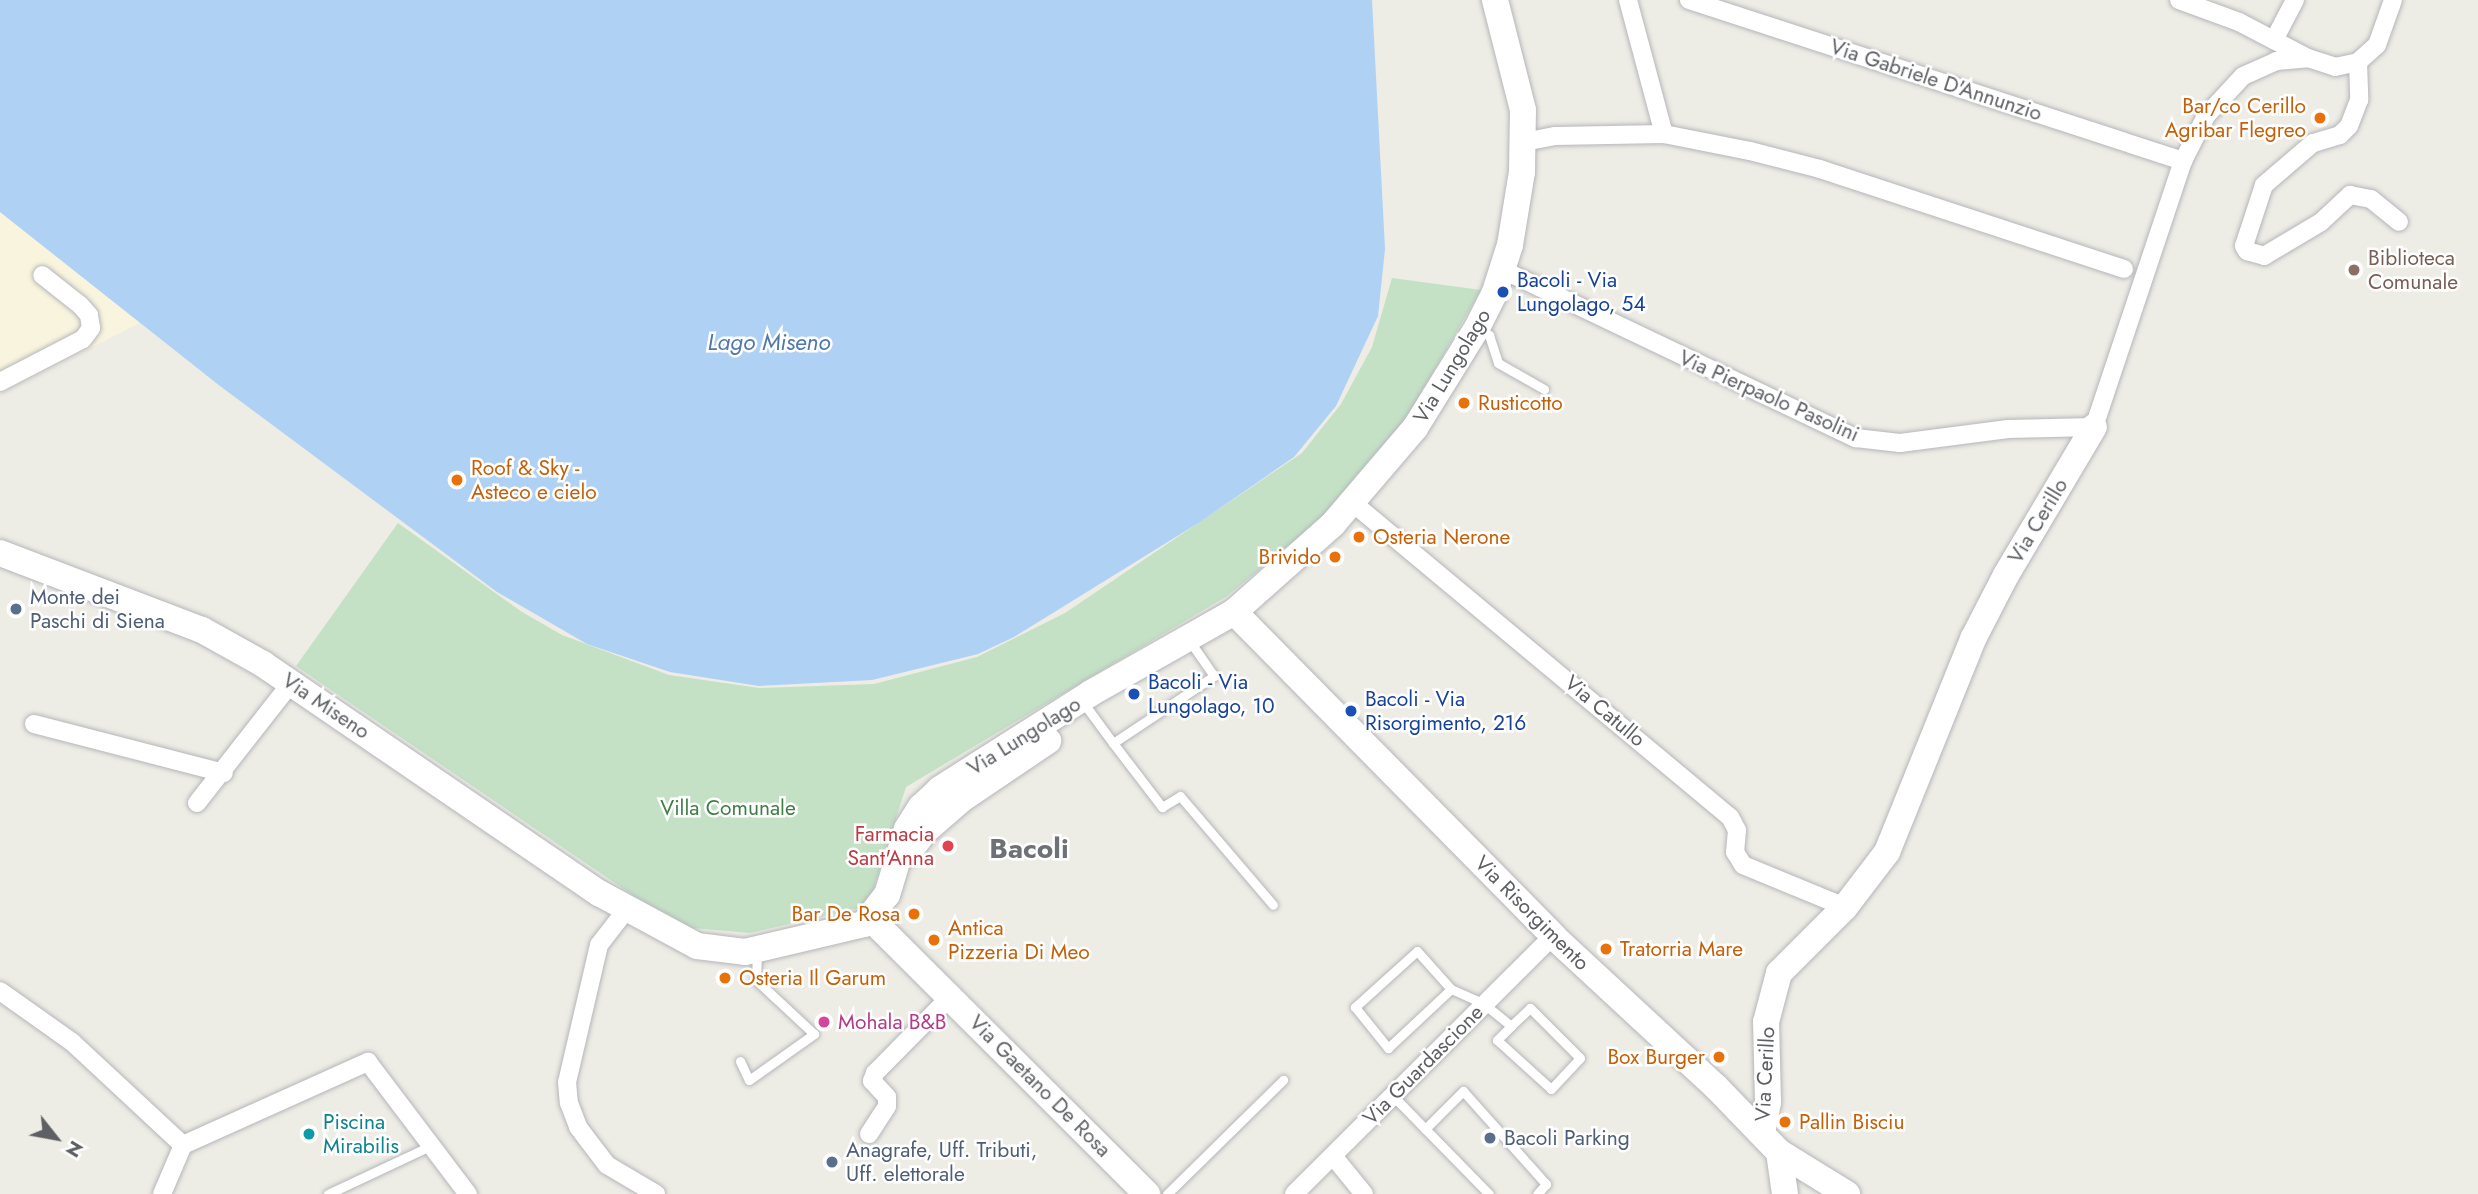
<!DOCTYPE html>
<html>
<head>
<meta charset="utf-8">
<style>
	body { margin:0 }
	#map { position:relative; width:2478px; height:1194px; overflow:hidden; background:#edece5; font-family:Jost,sans-serif }
	div>[style] { position:absolute }
	.commercial>* { inset:0; background:#f9f4dd }
	.green>* { inset:0; background:#c4e1c6 }
	.water>* { inset:0; background:#aed1f4 }
	.roads { filter:drop-shadow(0 0 2px #b5b6ba) drop-shadow(0 0 2px #b5b6ba) }
	.lane>* { height:9px; margin:-4.5px; padding:0 4.5px; transform-origin:4.5px; border-radius:4.5px; background:#fff }
	.street>* { height:18px; margin:-9px; padding:0 9px; transform-origin:9px; border-radius:9px; background:#fff }
	.secondary>* { height:26px; margin:-13px; padding:0 13px; transform-origin:13px; border-radius:13px; background:#fff }
	.dots>* { width:19px; height:19px; translate:-50% -50%; box-sizing:border-box; border:4px solid #fff; border-radius:50% }
	span { translate:-50% -50%; white-space:nowrap; text-align:center; line-height:1.15; -webkit-text-stroke:5px #fff; paint-order:stroke }
	.street-label { font-size:21px; color:#5d5f63 }
	.food-label { font-size:21px; color:#c56008 }
	.right { translate:-100% -50%; text-align:right }
	.left { translate:0 -50%; text-align:left }
	.education-label { font-size:21px; color:#785e54 }
	.transit-label { font-size:21px; color:#164399 }
	.service-label { font-size:21px; color:#4e5e75 }
	.park-label { font-size:21px; color:#407e47 }
	.health-label { font-size:21px; color:#be3a42 }
	.hotel-label { font-size:21px; color:#b23c85 }
	.culture-label { font-size:21px; color:#0d838f }
	.water-label { font-size:23px; color:#5178ab; font-style:italic }
	.district-label { font-size:28px; color:#6e7175; font-weight:700 }
	.north { position:absolute; left:21px; top:1103px; width:70px; height:70px; -webkit-text-stroke:5px #fff; paint-order:stroke; rotate:121deg; font-size:19px; font-weight:700; line-height:28px; text-align:center; color:#5d5f63 }
	.north::after { content:''; display:block; margin:auto; width:24px; height:32px; background:#5d5f63; clip-path:polygon(50% 0,100% 100%,50% 72%,0 100%) }
</style>
</head>
<body>
<div id="map">
	<div class="commercial">
		<i style="clip-path:polygon(0 212px,140px 323px,0 394px)"></i>
	</div>
	<div class="green">
		<i style="clip-path:polygon(1392px 278px,1481px 290px,1396px 436px,1321px 519px,1227px 596px,906px 787px,868px 906px,750px 933px,692px 928px,637px 898px,296px 666px,398px 523px,522px 612px,562px 635px,669px 675px,759px 688px,874px 684px,977px 657px,1065px 613px,1302px 453px,1341px 404px,1372px 347px)"></i>
	</div>
	<div class="water">
		<i style="clip-path:polygon(0 0,1372px 0,1385px 249px,1378px 316px,1336px 406px,1294px 457px,1200px 522px,1014px 637px,978px 654px,872px 680px,759px 686px,670px 672px,587px 644px,497px 592px,220px 386px,0 212px)"></i>
	</div>
	<div class="roads">
		<div class="lane">
			<i style="left:1478px;top:329px;width:13px;rotate:29deg"></i>
			<i style="left:1489px;top:335px;width:29px;rotate:72deg"></i>
			<i style="left:1498px;top:363px;width:53px;rotate:29.5deg"></i>
			<i style="left:1082px;top:701px;width:52px;rotate:53.6deg"></i>
			<i style="left:1113px;top:743px;width:121px;rotate:-33.6deg"></i>
			<i style="left:1214px;top:676px;width:44px;rotate:-124.8deg"></i>
			<i style="left:1113px;top:743px;width:81px;rotate:52.6deg"></i>
			<i style="left:1162px;top:807px;width:21px;rotate:-31deg"></i>
			<i style="left:1180px;top:796px;width:143px;rotate:49.5deg"></i>
			<i style="left:1451px;top:989px;width:51px;rotate:-131.8deg"></i>
			<i style="left:1417px;top:951px;width:84px;rotate:137.9deg"></i>
			<i style="left:1355px;top:1007px;width:53px;rotate:51.2deg"></i>
			<i style="left:1388px;top:1048px;width:86px;rotate:-43.1deg"></i>
			<i style="left:1451px;top:989px;width:36px;rotate:24deg"></i>
			<i style="left:1484px;top:1004px;width:35px;rotate:39deg"></i>
			<i style="left:1511px;top:1026px;width:20px;rotate:135deg"></i>
			<i style="left:1497px;top:1040px;width:73px;rotate:42.2deg"></i>
			<i style="left:1551px;top:1089px;width:42px;rotate:-46.9deg"></i>
			<i style="left:1580px;top:1058px;width:71px;rotate:-135deg"></i>
			<i style="left:1530px;top:1008px;width:26px;rotate:137deg"></i>
			<i style="left:740px;top:1061px;width:21px;rotate:65deg"></i>
			<i style="left:749px;top:1080px;width:80px;rotate:-35.3deg"></i>
			<i style="left:814px;top:1034px;width:79px;rotate:-137deg"></i>
			<i style="left:756px;top:980px;width:29px;rotate:-88deg"></i>
			<i style="left:1393px;top:1096px;width:137px;rotate:45.6deg"></i>
			<i style="left:1425px;top:1129px;width:54px;rotate:-45deg"></i>
			<i style="left:1463px;top:1091px;width:125px;rotate:48.3deg"></i>
			<i style="left:1546px;top:1184px;width:13px;rotate:132deg"></i>
			<i style="left:328px;top:1194px;width:113px;rotate:-25.2deg"></i>
			<i style="left:1167px;top:1194px;width:163px;rotate:-44.5deg"></i>
		</div>
		<div class="street">
			<i style="left:1628px;top:0;width:139px;rotate:75deg"></i>
			<i style="left:1689px;top:0;width:520px;rotate:18.05deg"></i>
			<i style="left:2179px;top:0;width:64px;rotate:20.1deg"></i>
			<i style="left:2239px;top:22px;width:78px;rotate:27.6deg"></i>
			<i style="left:2274px;top:40px;width:45px;rotate:-62.3deg"></i>
			<i style="left:2358px;top:62px;width:38px;rotate:88deg"></i>
			<i style="left:2359px;top:100px;width:28px;rotate:111deg"></i>
			<i style="left:2349px;top:126px;width:13px;rotate:135deg"></i>
			<i style="left:2340px;top:135px;width:28px;rotate:163deg"></i>
			<i style="left:2313px;top:143px;width:65px;rotate:139.4deg"></i>
			<i style="left:2264px;top:185px;width:64px;rotate:108.2deg"></i>
			<i style="left:2244px;top:246px;width:6px;rotate:59deg"></i>
			<i style="left:2247px;top:251px;width:18px;rotate:16deg"></i>
			<i style="left:2264px;top:256px;width:66px;rotate:-30.8deg"></i>
			<i style="left:2321px;top:222px;width:40px;rotate:-43deg"></i>
			<i style="left:2350px;top:195px;width:21px;rotate:11deg"></i>
			<i style="left:2371px;top:199px;width:36px;rotate:39deg"></i>
			<i style="left:1524px;top:142px;width:32px;rotate:-11deg"></i>
			<i style="left:1555px;top:136px;width:109px;rotate:-1.1deg"></i>
			<i style="left:1664px;top:134px;width:88px;rotate:11.2deg"></i>
			<i style="left:1750px;top:151px;width:72px;rotate:14.4deg"></i>
			<i style="left:1820px;top:169px;width:320px;rotate:18.2deg"></i>
			<i style="left:1503px;top:270px;width:391px;rotate:25.5deg"></i>
			<i style="left:1856px;top:438px;width:44px;rotate:6.5deg"></i>
			<i style="left:1900px;top:443px;width:109px;rotate:-7.4deg"></i>
			<i style="left:2008px;top:429px;width:86px;rotate:-1.3deg"></i>
			<i style="left:2094px;top:427px;width:280px;rotate:-71.5deg"></i>
			<i style="left:2183px;top:161px;width:51px;rotate:-62.9deg"></i>
			<i style="left:2206px;top:116px;width:54px;rotate:-47.2deg"></i>
			<i style="left:2243px;top:76px;width:36px;rotate:-24deg"></i>
			<i style="left:2276px;top:61px;width:32px;rotate:-5deg"></i>
			<i style="left:2308px;top:58px;width:28px;rotate:18deg"></i>
			<i style="left:2335px;top:67px;width:24px;rotate:-12deg"></i>
			<i style="left:2358px;top:62px;width:25px;rotate:-42deg"></i>
			<i style="left:2377px;top:45px;width:48px;rotate:-70.4deg"></i>
			<i style="left:0;top:382px;width:93px;rotate:-27.4deg"></i>
			<i style="left:83px;top:339px;width:14px;rotate:-54deg"></i>
			<i style="left:91px;top:328px;width:13px;rotate:-99deg"></i>
			<i style="left:89px;top:315px;width:13px;rotate:-132deg"></i>
			<i style="left:80px;top:305px;width:48px;rotate:-141.7deg"></i>
			<i style="left:1353px;top:503px;width:491px;rotate:39.8deg"></i>
			<i style="left:1730px;top:817px;width:15px;rotate:62deg"></i>
			<i style="left:1737px;top:830px;width:22px;rotate:95deg"></i>
			<i style="left:1735px;top:852px;width:15px;rotate:58deg"></i>
			<i style="left:1743px;top:865px;width:110px;rotate:22.4deg"></i>
			<i style="left:34px;top:724px;width:196px;rotate:14.5deg"></i>
			<i style="left:197px;top:803px;width:154px;rotate:-51.9deg"></i>
			<i style="left:626px;top:910px;width:44px;rotate:127.6deg"></i>
			<i style="left:599px;top:945px;width:141px;rotate:103.1deg"></i>
			<i style="left:567px;top:1082px;width:21px;rotate:85deg"></i>
			<i style="left:569px;top:1103px;width:26px;rotate:69deg"></i>
			<i style="left:578px;top:1127px;width:48px;rotate:52.7deg"></i>
			<i style="left:607px;top:1165px;width:57px;rotate:30.6deg"></i>
			<i style="left:0;top:991px;width:88px;rotate:35.3deg"></i>
			<i style="left:72px;top:1042px;width:151px;rotate:42.9deg"></i>
			<i style="left:869px;top:1134px;width:33px;rotate:-57deg"></i>
			<i style="left:887px;top:1106px;width:9px;rotate:-90deg"></i>
			<i style="left:887px;top:1097px;width:22px;rotate:-133deg"></i>
			<i style="left:872px;top:1081px;width:9px;rotate:-69deg"></i>
			<i style="left:875px;top:1073px;width:108px;rotate:-45.4deg"></i>
			<i style="left:183px;top:1145px;width:203px;rotate:-24.2deg"></i>
			<i style="left:368px;top:1062px;width:166px;rotate:52.9deg"></i>
			<i style="left:1333px;top:1156px;width:49px;rotate:50.8deg"></i>
			<i style="left:162px;top:1194px;width:53px;rotate:-66.8deg"></i>
			<i style="left:1294px;top:1194px;width:366px;rotate:-44.9deg"></i>
		</div>
		<div class="secondary">
			<i style="left:0;top:553px;width:216px;rotate:20.9deg"></i>
			<i style="left:202px;top:630px;width:70px;rotate:29.1deg"></i>
			<i style="left:263px;top:664px;width:407px;rotate:34.3deg"></i>
			<i style="left:599px;top:893px;width:111px;rotate:28.4deg"></i>
			<i style="left:697px;top:946px;width:48px;rotate:7.1deg"></i>
			<i style="left:745px;top:952px;width:122px;rotate:-13.2deg"></i>
			<i style="left:864px;top:924px;width:37px;rotate:-52deg"></i>
			<i style="left:887px;top:895px;width:69px;rotate:-73.1deg"></i>
			<i style="left:907px;top:829px;width:26px;rotate:-58deg"></i>
			<i style="left:921px;top:807px;width:26px;rotate:-43deg"></i>
			<i style="left:940px;top:789px;width:179px;rotate:-32.4deg"></i>
			<i style="left:1091px;top:693px;width:164px;rotate:-29.5deg"></i>
			<i style="left:1234px;top:612px;width:132px;rotate:-41.6deg"></i>
			<i style="left:1333px;top:524px;width:126px;rotate:-49.5deg"></i>
			<i style="left:1415px;top:428px;width:118px;rotate:-58.2deg"></i>
			<i style="left:1477px;top:328px;width:40px;rotate:-63.4deg"></i>
			<i style="left:1495px;top:292px;width:49px;rotate:-72.3deg"></i>
			<i style="left:1510px;top:245px;width:74px;rotate:-80.7deg"></i>
			<i style="left:1522px;top:172px;width:62px;rotate:-89.1deg"></i>
			<i style="left:1523px;top:110px;width:114px;rotate:-104.3deg"></i>
			<i style="left:1234px;top:612px;width:455px;rotate:45.4deg"></i>
			<i style="left:1553px;top:936px;width:222px;rotate:42.8deg"></i>
			<i style="left:1716px;top:1087px;width:91px;rotate:45.9deg"></i>
			<i style="left:1779px;top:1152px;width:80px;rotate:31.7deg"></i>
			<i style="left:907px;top:854px;width:28px;rotate:-52deg"></i>
			<i style="left:924px;top:832px;width:50px;rotate:-41deg"></i>
			<i style="left:962px;top:799px;width:104px;rotate:-34deg"></i>
			<i style="left:871px;top:919px;width:390px;rotate:44.9deg"></i>
			<i style="left:1762px;top:1133px;width:32px;rotate:-79deg"></i>
			<i style="left:1768px;top:1102px;width:80px;rotate:-91.4deg"></i>
			<i style="left:1766px;top:1022px;width:51px;rotate:-75.1deg"></i>
			<i style="left:1779px;top:973px;width:93px;rotate:-45deg"></i>
			<i style="left:1845px;top:907px;width:69px;rotate:-52.6deg"></i>
			<i style="left:1887px;top:852px;width:230px;rotate:-68deg"></i>
			<i style="left:1973px;top:639px;width:72px;rotate:-62.7deg"></i>
			<i style="left:2006px;top:575px;width:172px;rotate:-59.3deg"></i>
			<i style="left:1779px;top:1152px;width:42px;rotate:81.9deg"></i>
		</div>
	</div>
	<div class="dots">
		<i style="left:2320px;top:118px;background:#e8710a"></i>
		<i style="left:2354px;top:270px;background:#8d6e63"></i>
		<i style="left:1503px;top:292px;background:#1a4fb4"></i>
		<i style="left:1464px;top:403px;background:#e8710a"></i>
		<i style="left:457px;top:480px;background:#e8710a"></i>
		<i style="left:1359px;top:537px;background:#e8710a"></i>
		<i style="left:1335px;top:557px;background:#e8710a"></i>
		<i style="left:16px;top:609px;background:#5c6f8a"></i>
		<i style="left:1134px;top:694px;background:#1a4fb4"></i>
		<i style="left:1351px;top:711px;background:#1a4fb4"></i>
		<i style="left:948px;top:846px;background:#e0444e"></i>
		<i style="left:914px;top:914px;background:#e8710a"></i>
		<i style="left:934px;top:940px;background:#e8710a"></i>
		<i style="left:1606px;top:949px;background:#e8710a"></i>
		<i style="left:725px;top:978px;background:#e8710a"></i>
		<i style="left:824px;top:1022px;background:#d1479c"></i>
		<i style="left:1719px;top:1057px;background:#e8710a"></i>
		<i style="left:1785px;top:1122px;background:#e8710a"></i>
		<i style="left:309px;top:1134px;background:#0f9aa8"></i>
		<i style="left:1490px;top:1138px;background:#5c6f8a"></i>
		<i style="left:832px;top:1162px;background:#5c6f8a"></i>
	</div>
	<div class="street-label">
		<span style="left:1936px;top:80px;rotate:18deg">Via Gabriele D'Annunzio</span>
		<span style="left:1452px;top:366px;rotate:-59deg">Via Lungolago</span>
		<span style="left:1769px;top:396px;rotate:24deg">Via Pierpaolo Pasolini</span>
		<span style="left:2038px;top:521px;rotate:-59deg">Via Cerillo</span>
		<span style="left:326px;top:706px;rotate:34deg">Via Miseno</span>
		<span style="left:1605px;top:711px;rotate:40deg">Via Catullo</span>
		<span style="left:1024px;top:736px;rotate:-32deg">Via Lungolago</span>
		<span style="left:1532px;top:913px;rotate:45deg">Via Risorgimento</span>
		<span style="left:1423px;top:1065px;rotate:-45deg">Via Guardascione</span>
		<span style="left:1765px;top:1074px;rotate:-87deg">Via Cerillo</span>
		<span style="left:1040px;top:1086px;rotate:45deg">Via Gaetano De Rosa</span>
	</div>
	<div class="food-label">
		<span class="right" style="left:2306px;top:118px">Bar/co Cerillo<br>Agribar Flegreo</span>
		<span class="left" style="left:1478px;top:403px">Rusticotto</span>
		<span class="left" style="left:471px;top:480px">Roof &amp; Sky -<br>Asteco e cielo</span>
		<span class="left" style="left:1373px;top:537px">Osteria Nerone</span>
		<span class="right" style="left:1321px;top:557px">Brivido</span>
		<span class="right" style="left:900px;top:914px">Bar De Rosa</span>
		<span class="left" style="left:948px;top:940px">Antica<br>Pizzeria Di Meo</span>
		<span class="left" style="left:1620px;top:949px">Tratorria Mare</span>
		<span class="left" style="left:739px;top:978px">Osteria Il Garum</span>
		<span class="right" style="left:1705px;top:1057px">Box Burger</span>
		<span class="left" style="left:1799px;top:1122px">Pallin Bisciu</span>
	</div>
	<div class="education-label">
		<span class="left" style="left:2368px;top:270px">Biblioteca<br>Comunale</span>
	</div>
	<div class="transit-label">
		<span class="left" style="left:1517px;top:292px">Bacoli - Via<br>Lungolago, 54</span>
		<span class="left" style="left:1148px;top:694px">Bacoli - Via<br>Lungolago, 10</span>
		<span class="left" style="left:1365px;top:711px">Bacoli - Via<br>Risorgimento, 216</span>
	</div>
	<div class="service-label">
		<span class="left" style="left:30px;top:609px">Monte dei<br>Paschi di Siena</span>
		<span class="left" style="left:1504px;top:1138px">Bacoli Parking</span>
		<span class="left" style="left:846px;top:1162px">Anagrafe, Uff. Tributi,<br>Uff. elettorale</span>
	</div>
	<div class="park-label">
		<span style="left:728px;top:808px">Villa Comunale</span>
	</div>
	<div class="health-label">
		<span class="right" style="left:934px;top:846px">Farmacia<br>Sant'Anna</span>
	</div>
	<div class="hotel-label">
		<span class="left" style="left:838px;top:1022px">Mohala B&amp;B</span>
	</div>
	<div class="culture-label">
		<span class="left" style="left:323px;top:1134px">Piscina<br>Mirabilis</span>
	</div>
	<div class="water-label">
		<span style="left:769px;top:342px">Lago Miseno</span>
	</div>
	<div class="district-label">
		<span style="left:1029px;top:849px">Bacoli</span>
	</div>
	<div class="north">N</div>
</div>
</body>
</html>
